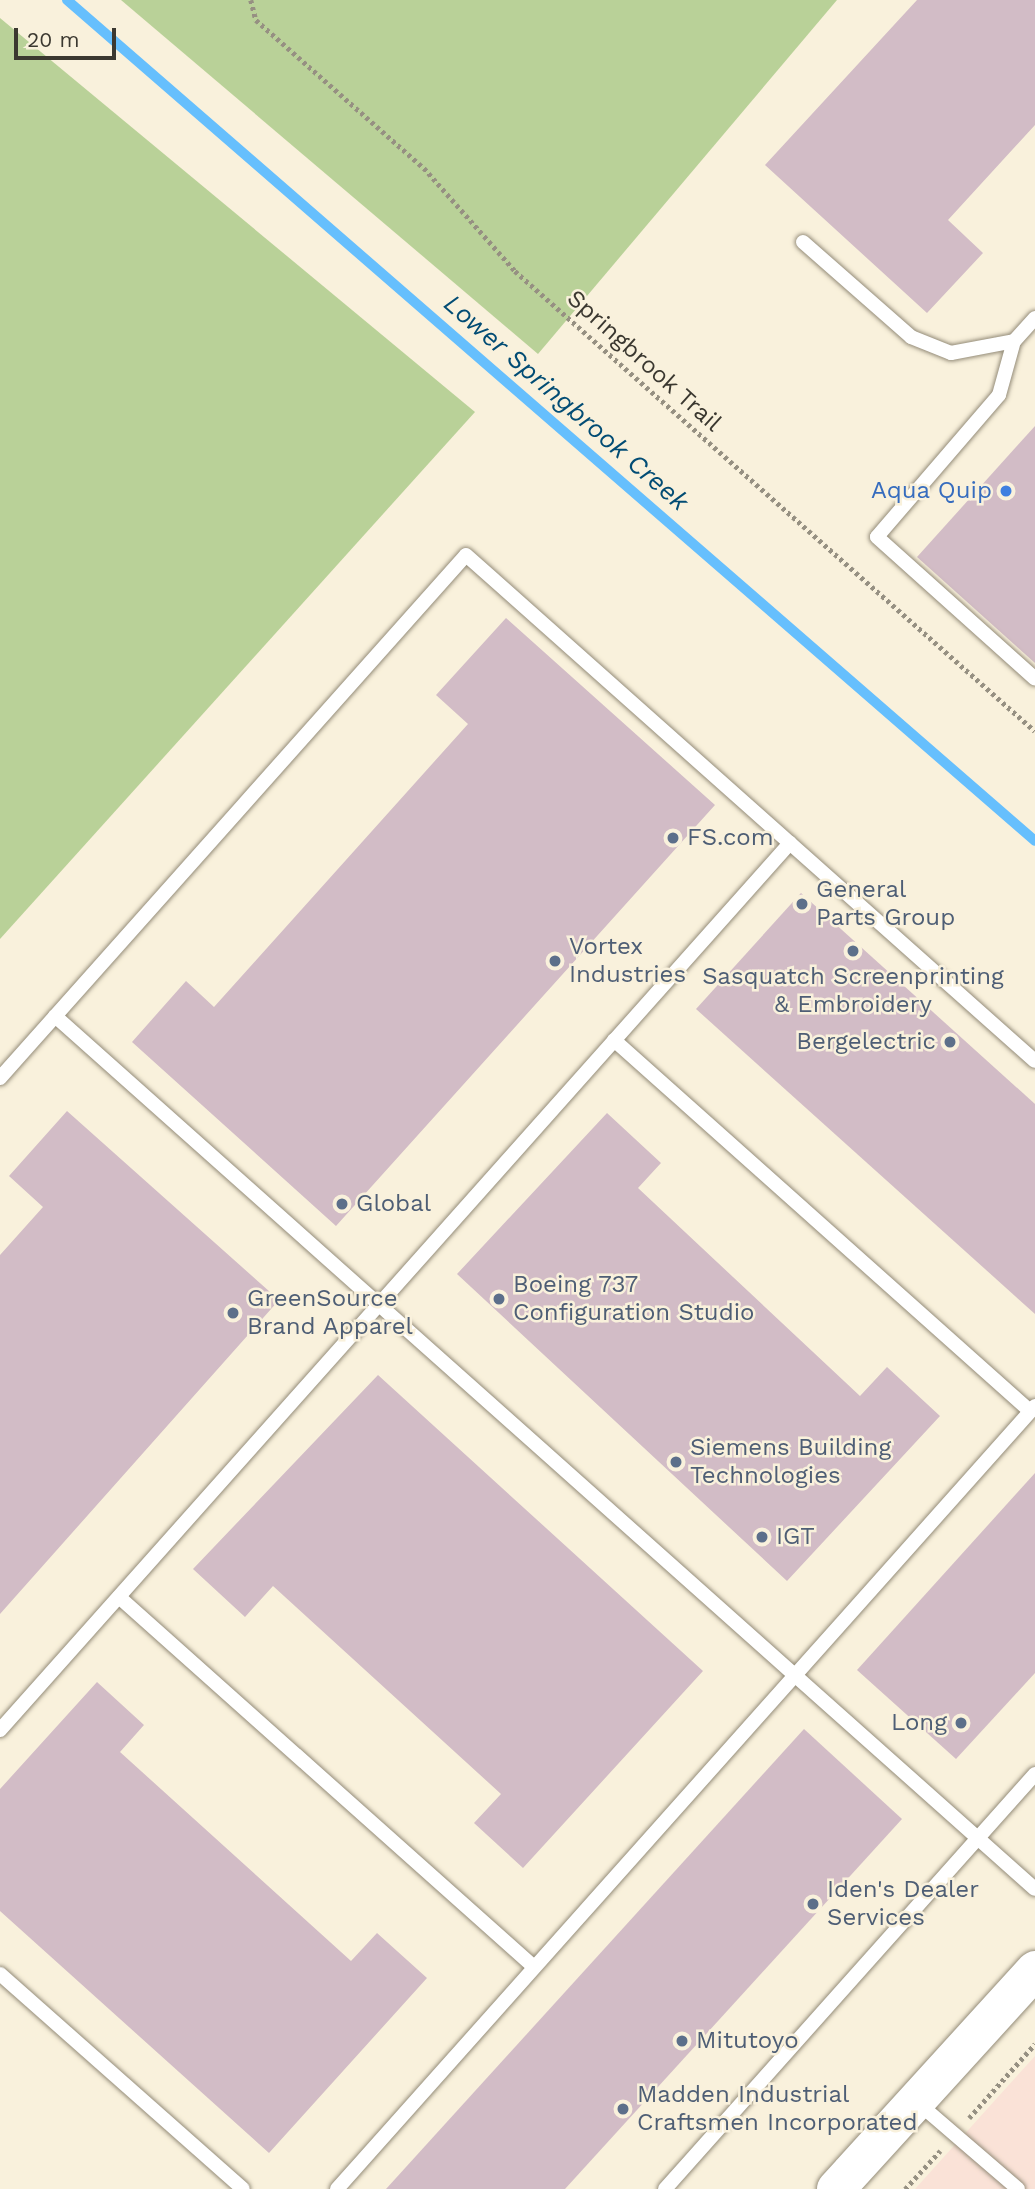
<!DOCTYPE html>
<html>
<head>
<meta charset="utf-8">
<style>
	body { margin:0 }
	#map { position:relative; width:1035px; height:2189px; overflow:hidden; background:#f9f1dc; font-family:"Work Sans",sans-serif }
	div>[style] { position:absolute }
	.industrial>* { inset:0; background:#fae2d7 }
	.green>* { inset:0; background:#b9d198 }
	.stream>* { height:10px; margin:-5px; padding:0 5px; transform-origin:5px; border-radius:5px; background:#66bffd }
	.building>* { inset:0; background:#d2bcc6 }
	.path>* { height:4.5px; margin-top:-2.25px; transform-origin:0; background:repeating-linear-gradient(90deg,#969082 0 3.5px,transparent 0 7px) }
	.roads { filter:drop-shadow(0 0 2px #948c79) drop-shadow(0 0 2px #948c79) }
	.lane>* { height:14px; margin:-7px; padding:0 7px; transform-origin:7px; border-radius:7px; background:#fff }
	.secondary>* { height:38px; margin:-19px; padding:0 19px; transform-origin:19px; border-radius:19px; background:#fff }
	.dots>* { width:19px; height:19px; translate:-50% -50%; box-sizing:border-box; border:4px solid #f9f1dc; border-radius:50% }
	span { translate:-50% -50%; white-space:nowrap; text-align:center; line-height:1.15; -webkit-text-stroke:5px #f9f1dc; paint-order:stroke }
	.street-label { font-size:24px; color:#3b3830 }
	.shop-label { font-size:24px; color:#366cbe }
	.right { translate:-100% -50%; text-align:right }
	.service-label { font-size:24px; color:#4e5e75 }
	.left { translate:0 -50%; text-align:left }
	.water-label { font-size:26px; color:#024c74; font-style:italic }
	.scale { position:absolute; left:14px; top:28px; width:102px; height:32px; box-sizing:border-box; border:4px solid #3b3830; border-top:0; padding-left:9px; font-size:21px; line-height:24px; white-space:nowrap; color:#3b3830; -webkit-text-stroke:5px #f9f1dc; paint-order:stroke }
</style>
</head>
<body>
<div id="map">
	<div class="industrial">
		<i style="clip-path:polygon(1035px 2056px,1035px 2189px,915px 2189px)"></i>
	</div>
	<div class="green">
		<i style="clip-path:polygon(121px 0,837px 0,538px 354px)"></i>
		<i style="clip-path:polygon(0 18px,475px 412px,0 939px)"></i>
	</div>
	<div class="stream">
		<i style="left:67px;top:0;width:1282px;rotate:40.98deg"></i>
	</div>
	<div class="building">
		<i style="clip-path:polygon(917px 0,1035px 0,1035px 125px,948px 220px,983px 253px,927px 313px,765px 165px)"></i>
		<i style="clip-path:polygon(1035px 426px,1035px 663px,917px 557px)"></i>
		<i style="clip-path:polygon(506px 618px,715px 805px,336px 1226px,132px 1042px,186px 981px,214px 1007px,468px 724px,436px 695px)"></i>
		<i style="clip-path:polygon(801px 893px,1035px 1104px,1035px 1314px,696px 1009px)"></i>
		<i style="clip-path:polygon(67px 1111px,279px 1300px,0 1614px,0 1255px,43px 1207px,9px 1176px)"></i>
		<i style="clip-path:polygon(607px 1113px,661px 1163px,638px 1188px,860px 1396px,887px 1367px,940px 1416px,787px 1581px,457px 1274px)"></i>
		<i style="clip-path:polygon(378px 1375px,703px 1671px,523px 1868px,474px 1823px,501px 1794px,273px 1586px,245px 1617px,193px 1569px)"></i>
		<i style="clip-path:polygon(1035px 1473px,1035px 1673px,956px 1759px,857px 1670px)"></i>
		<i style="clip-path:polygon(97px 1682px,144px 1725px,120px 1752px,351px 1961px,377px 1933px,427px 1978px,269px 2153px,0 1911px,0 1789px)"></i>
		<i style="clip-path:polygon(804px 1729px,902px 1819px,565px 2189px,386px 2189px)"></i>
	</div>
	<div class="path">
		<i style="left:251px;top:0;width:21px;rotate:76deg"></i>
		<i style="left:256px;top:20px;width:224px;rotate:41.4deg"></i>
		<i style="left:424px;top:168px;width:137px;rotate:48.5deg"></i>
		<i style="left:515px;top:271px;width:694px;rotate:41.5deg"></i>
		<i style="left:969px;top:2118px;width:99px;rotate:-48.3deg"></i>
		<i style="left:905px;top:2189px;width:52px;rotate:-47.4deg"></i>
	</div>
	<div class="roads">
		<div class="lane">
			<i style="left:803px;top:242px;width:144px;rotate:41.3deg"></i>
			<i style="left:911px;top:337px;width:43px;rotate:21.8deg"></i>
			<i style="left:951px;top:353px;width:64px;rotate:-10.8deg"></i>
			<i style="left:1035px;top:318px;width:31px;rotate:132deg"></i>
			<i style="left:1014px;top:341px;width:56px;rotate:105.5deg"></i>
			<i style="left:999px;top:395px;width:187px;rotate:130.7deg"></i>
			<i style="left:877px;top:537px;width:212px;rotate:41.9deg"></i>
			<i style="left:55px;top:1016px;width:1312px;rotate:41.7deg"></i>
			<i style="left:614px;top:1040px;width:557px;rotate:41.73deg"></i>
			<i style="left:0;top:1078px;width:700px;rotate:-48.3deg"></i>
			<i style="left:466px;top:555px;width:761px;rotate:41.65deg"></i>
			<i style="left:119px;top:1597px;width:556px;rotate:41.72deg"></i>
			<i style="left:0;top:1730px;width:1188px;rotate:-48.31deg"></i>
			<i style="left:0;top:1974px;width:324px;rotate:41.5deg"></i>
			<i style="left:917px;top:2102px;width:133px;rotate:40.7deg"></i>
			<i style="left:337px;top:2189px;width:1049px;rotate:-48.28deg"></i>
			<i style="left:665px;top:2189px;width:556px;rotate:-48.28deg"></i>
		</div>
		<div class="secondary">
			<i style="left:836px;top:2189px;width:296px;rotate:-47.7deg"></i>
		</div>
	</div>
	<div class="dots">
		<i style="left:1006px;top:491px;background:#3f7fe0"></i>
		<i style="left:673px;top:838px;background:#5c6f8a"></i>
		<i style="left:802px;top:904px;background:#5c6f8a"></i>
		<i style="left:853px;top:951px;background:#5c6f8a"></i>
		<i style="left:555px;top:961px;background:#5c6f8a"></i>
		<i style="left:950px;top:1042px;background:#5c6f8a"></i>
		<i style="left:342px;top:1204px;background:#5c6f8a"></i>
		<i style="left:499px;top:1299px;background:#5c6f8a"></i>
		<i style="left:233px;top:1313px;background:#5c6f8a"></i>
		<i style="left:676px;top:1462px;background:#5c6f8a"></i>
		<i style="left:762px;top:1537px;background:#5c6f8a"></i>
		<i style="left:961px;top:1723px;background:#5c6f8a"></i>
		<i style="left:813px;top:1904px;background:#5c6f8a"></i>
		<i style="left:682px;top:2041px;background:#5c6f8a"></i>
		<i style="left:623px;top:2109px;background:#5c6f8a"></i>
	</div>
	<div class="street-label">
		<span style="left:644px;top:361px;rotate:42deg">Springbrook Trail</span>
	</div>
	<div class="shop-label">
		<span class="right" style="left:992px;top:491px">Aqua Quip</span>
	</div>
	<div class="service-label">
		<span class="left" style="left:687px;top:838px">FS.com</span>
		<span class="left" style="left:816px;top:904px">General<br>Parts Group</span>
		<span class="left" style="left:569px;top:961px">Vortex<br>Industries</span>
		<span style="left:853px;top:991px">Sasquatch Screenprinting<br>&amp; Embroidery</span>
		<span class="right" style="left:936px;top:1042px">Bergelectric</span>
		<span class="left" style="left:356px;top:1204px">Global</span>
		<span class="left" style="left:513px;top:1299px">Boeing 737<br>Configuration Studio</span>
		<span class="left" style="left:247px;top:1313px">GreenSource<br>Brand Apparel</span>
		<span class="left" style="left:690px;top:1462px">Siemens Building<br>Technologies</span>
		<span class="left" style="left:776px;top:1537px">IGT</span>
		<span class="right" style="left:947px;top:1723px">Long</span>
		<span class="left" style="left:827px;top:1904px">Iden's Dealer<br>Services</span>
		<span class="left" style="left:696px;top:2041px">Mitutoyo</span>
		<span class="left" style="left:637px;top:2109px">Madden Industrial<br>Craftsmen Incorporated</span>
	</div>
	<div class="water-label">
		<span style="left:566px;top:403px;rotate:41deg">Lower Springbrook Creek</span>
	</div>
	<div class="scale">20 m</div>
</div>
</body>
</html>
